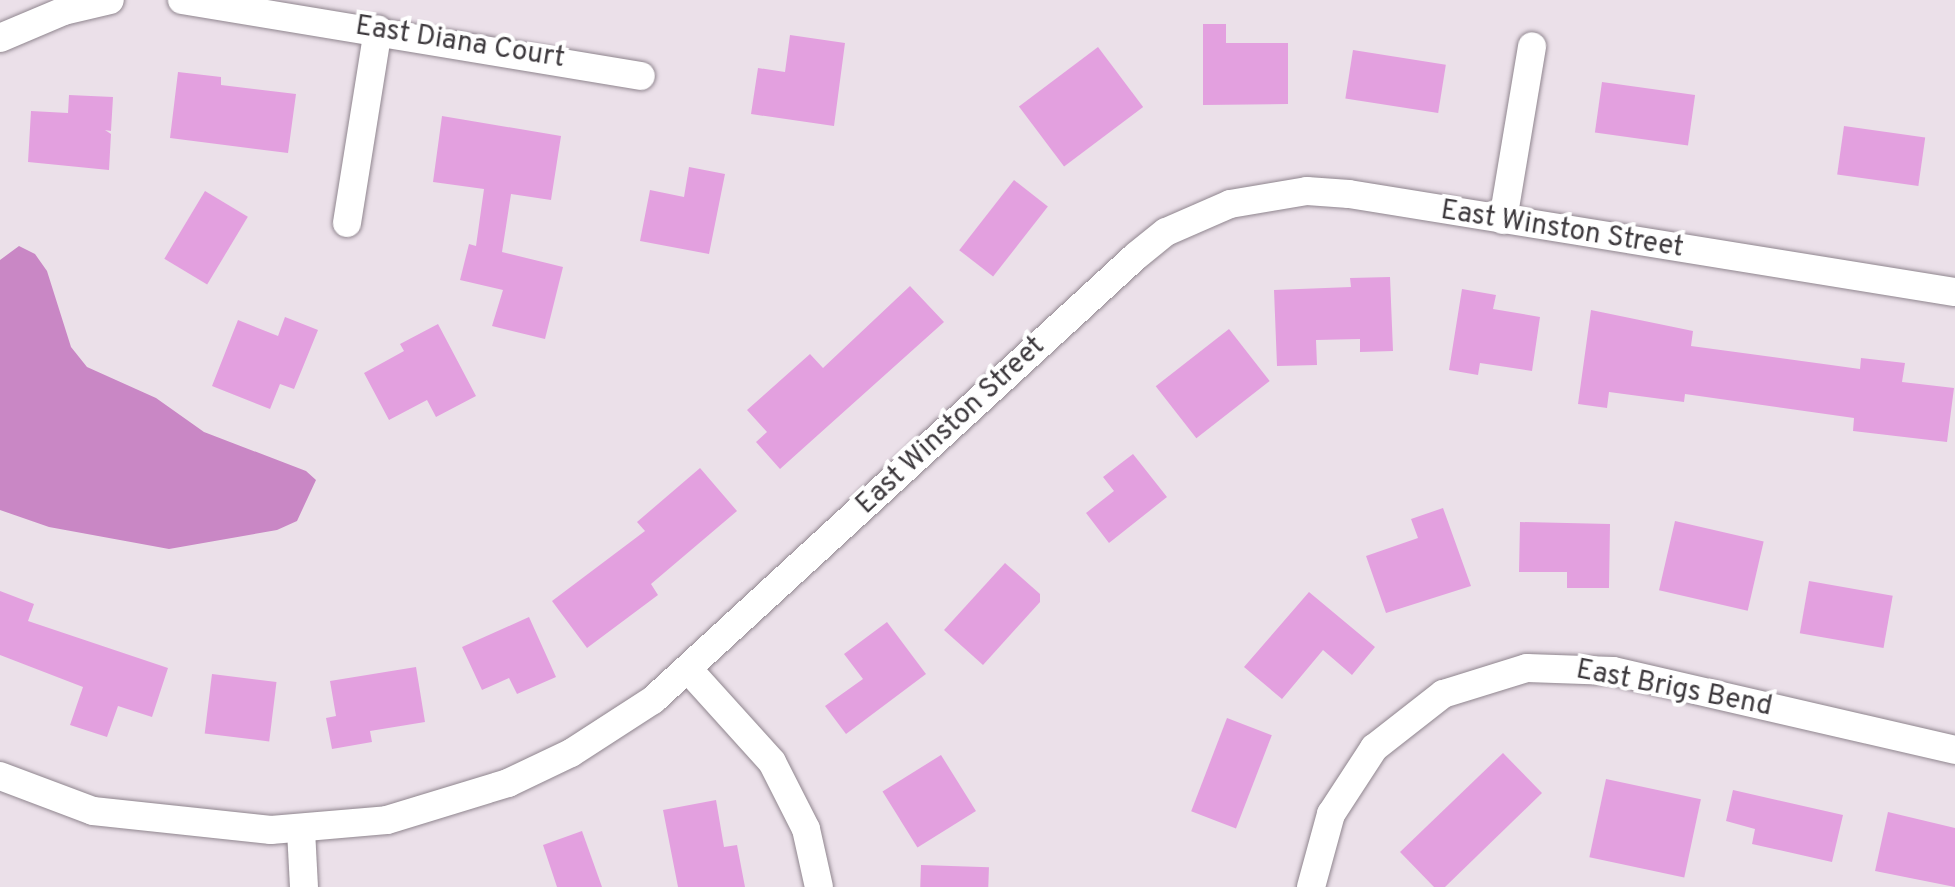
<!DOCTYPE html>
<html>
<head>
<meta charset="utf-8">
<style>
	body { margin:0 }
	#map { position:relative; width:1955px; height:887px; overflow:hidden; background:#ebe0e9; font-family:Overpass,sans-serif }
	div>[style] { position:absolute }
	.water>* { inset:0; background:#c987c5 }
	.building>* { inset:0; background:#e3a0df; transform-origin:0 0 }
	.roads { filter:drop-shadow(0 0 2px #90868f) drop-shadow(0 0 2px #90868f) }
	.street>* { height:28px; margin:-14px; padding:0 14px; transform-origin:14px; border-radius:14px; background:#fff }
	span { translate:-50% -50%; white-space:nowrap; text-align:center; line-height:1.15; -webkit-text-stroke:8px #fff; paint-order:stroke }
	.street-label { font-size:28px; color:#3e3a3e }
</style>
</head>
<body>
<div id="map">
	<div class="water">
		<i style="clip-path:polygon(19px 246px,35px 254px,47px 271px,71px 347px,87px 367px,156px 398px,204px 432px,306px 471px,316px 480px,297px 521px,277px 530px,169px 549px,49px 527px,0 510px,0 260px)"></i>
	</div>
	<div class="building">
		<i style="clip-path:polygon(1203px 24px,1226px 24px,1226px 43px,1288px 43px,1288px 104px,1203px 105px)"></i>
		<i style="clip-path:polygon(790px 35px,845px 43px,834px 126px,751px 114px,758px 68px,785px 72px)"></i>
		<i style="left:1098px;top:47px;width:75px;height:99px;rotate:53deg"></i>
		<i style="left:1353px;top:50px;width:94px;height:49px;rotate:9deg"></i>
		<i style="clip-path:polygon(178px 72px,221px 77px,221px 85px,296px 94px,288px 153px,170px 138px)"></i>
		<i style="left:1602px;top:82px;width:94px;height:51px;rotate:8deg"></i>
		<i style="clip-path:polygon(69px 95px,113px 97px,111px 131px,105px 130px,111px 134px,109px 170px,28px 162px,31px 111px,68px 113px)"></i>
		<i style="clip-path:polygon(442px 116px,561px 136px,551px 200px,511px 194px,502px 252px,563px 267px,545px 339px,492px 326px,503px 290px,460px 280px,469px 244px,476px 246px,484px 189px,433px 182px)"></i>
		<i style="left:1844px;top:126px;width:82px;height:49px;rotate:8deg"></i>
		<i style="clip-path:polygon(689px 167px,725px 174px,709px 254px,640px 241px,650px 190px,684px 197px)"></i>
		<i style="left:1014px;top:180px;width:43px;height:89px;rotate:38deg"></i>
		<i style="left:205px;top:191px;width:50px;height:79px;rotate:31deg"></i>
		<i style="clip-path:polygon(1390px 277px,1393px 351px,1360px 352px,1360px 339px,1316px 340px,1317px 365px,1277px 366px,1274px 290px,1351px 287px,1350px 278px)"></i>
		<i style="clip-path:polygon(910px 286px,944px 322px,780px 469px,756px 442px,767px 432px,747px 410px,810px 354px,823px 368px)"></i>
		<i style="clip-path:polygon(1462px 289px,1496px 295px,1493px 309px,1540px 317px,1532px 371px,1480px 363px,1478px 375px,1449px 370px)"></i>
		<i style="clip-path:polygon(1591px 310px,1693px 331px,1691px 346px,1860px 369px,1861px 358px,1905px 363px,1902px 382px,1954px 388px,1947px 442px,1853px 431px,1854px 418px,1685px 394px,1684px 402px,1609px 392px,1607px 408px,1578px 404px)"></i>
		<i style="clip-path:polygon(285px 317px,318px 330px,294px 389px,280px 384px,270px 409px,212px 386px,238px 320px,278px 336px)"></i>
		<i style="clip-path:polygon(438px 324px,476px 396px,436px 417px,427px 400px,389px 420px,364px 373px,404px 351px,400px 344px)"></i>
		<i style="left:1229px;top:329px;width:66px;height:93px;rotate:52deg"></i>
		<i style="clip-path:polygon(1133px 454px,1167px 497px,1109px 543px,1086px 513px,1114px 491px,1103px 477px)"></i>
		<i style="clip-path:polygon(700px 468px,737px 511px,651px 584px,658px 595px,587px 648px,552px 601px,645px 531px,637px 522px)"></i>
		<i style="clip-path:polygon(1443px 508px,1471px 586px,1386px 613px,1366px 556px,1418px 538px,1411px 519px)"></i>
		<i style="left:1675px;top:521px;width:91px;height:71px;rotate:13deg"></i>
		<i style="clip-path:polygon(1520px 522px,1610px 524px,1609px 588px,1567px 588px,1567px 572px,1519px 572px)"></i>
		<i style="clip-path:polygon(1005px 563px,1040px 594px,1040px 602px,983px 665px,944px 630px)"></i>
		<i style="left:1809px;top:581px;width:85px;height:53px;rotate:10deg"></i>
		<i style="clip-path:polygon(0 591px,34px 604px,28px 621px,168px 668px,152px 717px,118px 706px,107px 737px,70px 725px,83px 687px,0 655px)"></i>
		<i style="clip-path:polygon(1309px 592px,1375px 647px,1352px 675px,1323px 650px,1282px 699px,1244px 667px)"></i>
		<i style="clip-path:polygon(529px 617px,556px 677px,517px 694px,509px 678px,482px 690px,462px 647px)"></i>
		<i style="clip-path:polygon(887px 622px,926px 674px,846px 734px,825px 706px,863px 679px,844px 654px)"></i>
		<i style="clip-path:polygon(416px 667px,425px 722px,370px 731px,372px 742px,332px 749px,326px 718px,336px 716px,330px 681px)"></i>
		<i style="left:212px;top:674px;width:65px;height:60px;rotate:7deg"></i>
		<i style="left:1227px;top:718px;width:48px;height:100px;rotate:21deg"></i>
		<i style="clip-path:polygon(1503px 753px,1542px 793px,1445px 887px,1434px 887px,1400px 852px)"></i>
		<i style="left:941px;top:755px;width:66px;height:69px;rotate:58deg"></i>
		<i style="left:1606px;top:779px;width:97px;height:80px;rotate:12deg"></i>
		<i style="clip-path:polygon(1733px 790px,1843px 815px,1832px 862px,1752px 844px,1755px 829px,1726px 821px)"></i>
		<i style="clip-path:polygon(716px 800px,724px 847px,737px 845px,745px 887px,678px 887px,663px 810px)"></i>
		<i style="clip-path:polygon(1888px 812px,1955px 828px,1955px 887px,1875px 871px)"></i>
		<i style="clip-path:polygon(582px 831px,602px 887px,557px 887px,543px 845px)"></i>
		<i style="left:921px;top:865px;width:68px;height:22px;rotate:2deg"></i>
	</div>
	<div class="roads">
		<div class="street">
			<i style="left:182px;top:0;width:465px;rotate:9.4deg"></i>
			<i style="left:0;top:38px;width:69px;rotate:-22.9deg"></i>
			<i style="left:64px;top:11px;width:47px;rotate:-13.4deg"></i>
			<i style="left:1503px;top:220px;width:176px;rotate:-80.5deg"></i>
			<i style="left:347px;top:223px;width:196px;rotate:-80.9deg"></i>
			<i style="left:688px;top:669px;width:125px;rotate:47.9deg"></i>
			<i style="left:772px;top:762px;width:75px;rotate:63.1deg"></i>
			<i style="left:806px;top:829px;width:59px;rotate:77.4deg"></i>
			<i style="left:0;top:776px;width:99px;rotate:20.6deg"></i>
			<i style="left:93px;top:811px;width:179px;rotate:6.1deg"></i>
			<i style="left:271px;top:830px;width:116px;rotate:-4.9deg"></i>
			<i style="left:387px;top:820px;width:127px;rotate:-17deg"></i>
			<i style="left:508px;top:783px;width:70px;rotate:-25.5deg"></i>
			<i style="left:571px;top:753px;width:98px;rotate:-32.9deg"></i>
			<i style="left:653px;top:700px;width:656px;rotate:-42.59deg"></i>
			<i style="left:1136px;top:256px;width:38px;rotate:-39deg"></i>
			<i style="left:1166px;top:232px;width:70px;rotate:-23.6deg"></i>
			<i style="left:1230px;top:204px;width:78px;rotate:-9.6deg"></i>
			<i style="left:1307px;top:191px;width:42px;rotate:4.1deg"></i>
			<i style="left:1349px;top:194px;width:614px;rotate:9.19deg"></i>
			<i style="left:301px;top:830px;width:57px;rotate:87deg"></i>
			<i style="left:1311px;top:887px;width:76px;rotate:-74.7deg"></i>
			<i style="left:1331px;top:814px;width:79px;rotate:-56.9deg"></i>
			<i style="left:1374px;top:748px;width:88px;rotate:-38deg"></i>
			<i style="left:1443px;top:694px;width:88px;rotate:-17.2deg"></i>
			<i style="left:1527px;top:668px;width:86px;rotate:2deg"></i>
			<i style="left:1613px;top:671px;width:351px;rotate:13deg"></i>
		</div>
	</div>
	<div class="street-label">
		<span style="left:460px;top:43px;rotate:9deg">East Diana Court</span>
		<span style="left:1562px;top:230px;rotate:9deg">East Winston Street</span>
		<span style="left:951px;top:426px;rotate:-43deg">East Winston Street</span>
		<span style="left:1674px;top:689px;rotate:11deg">East Brigs Bend</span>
	</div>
</div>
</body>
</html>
